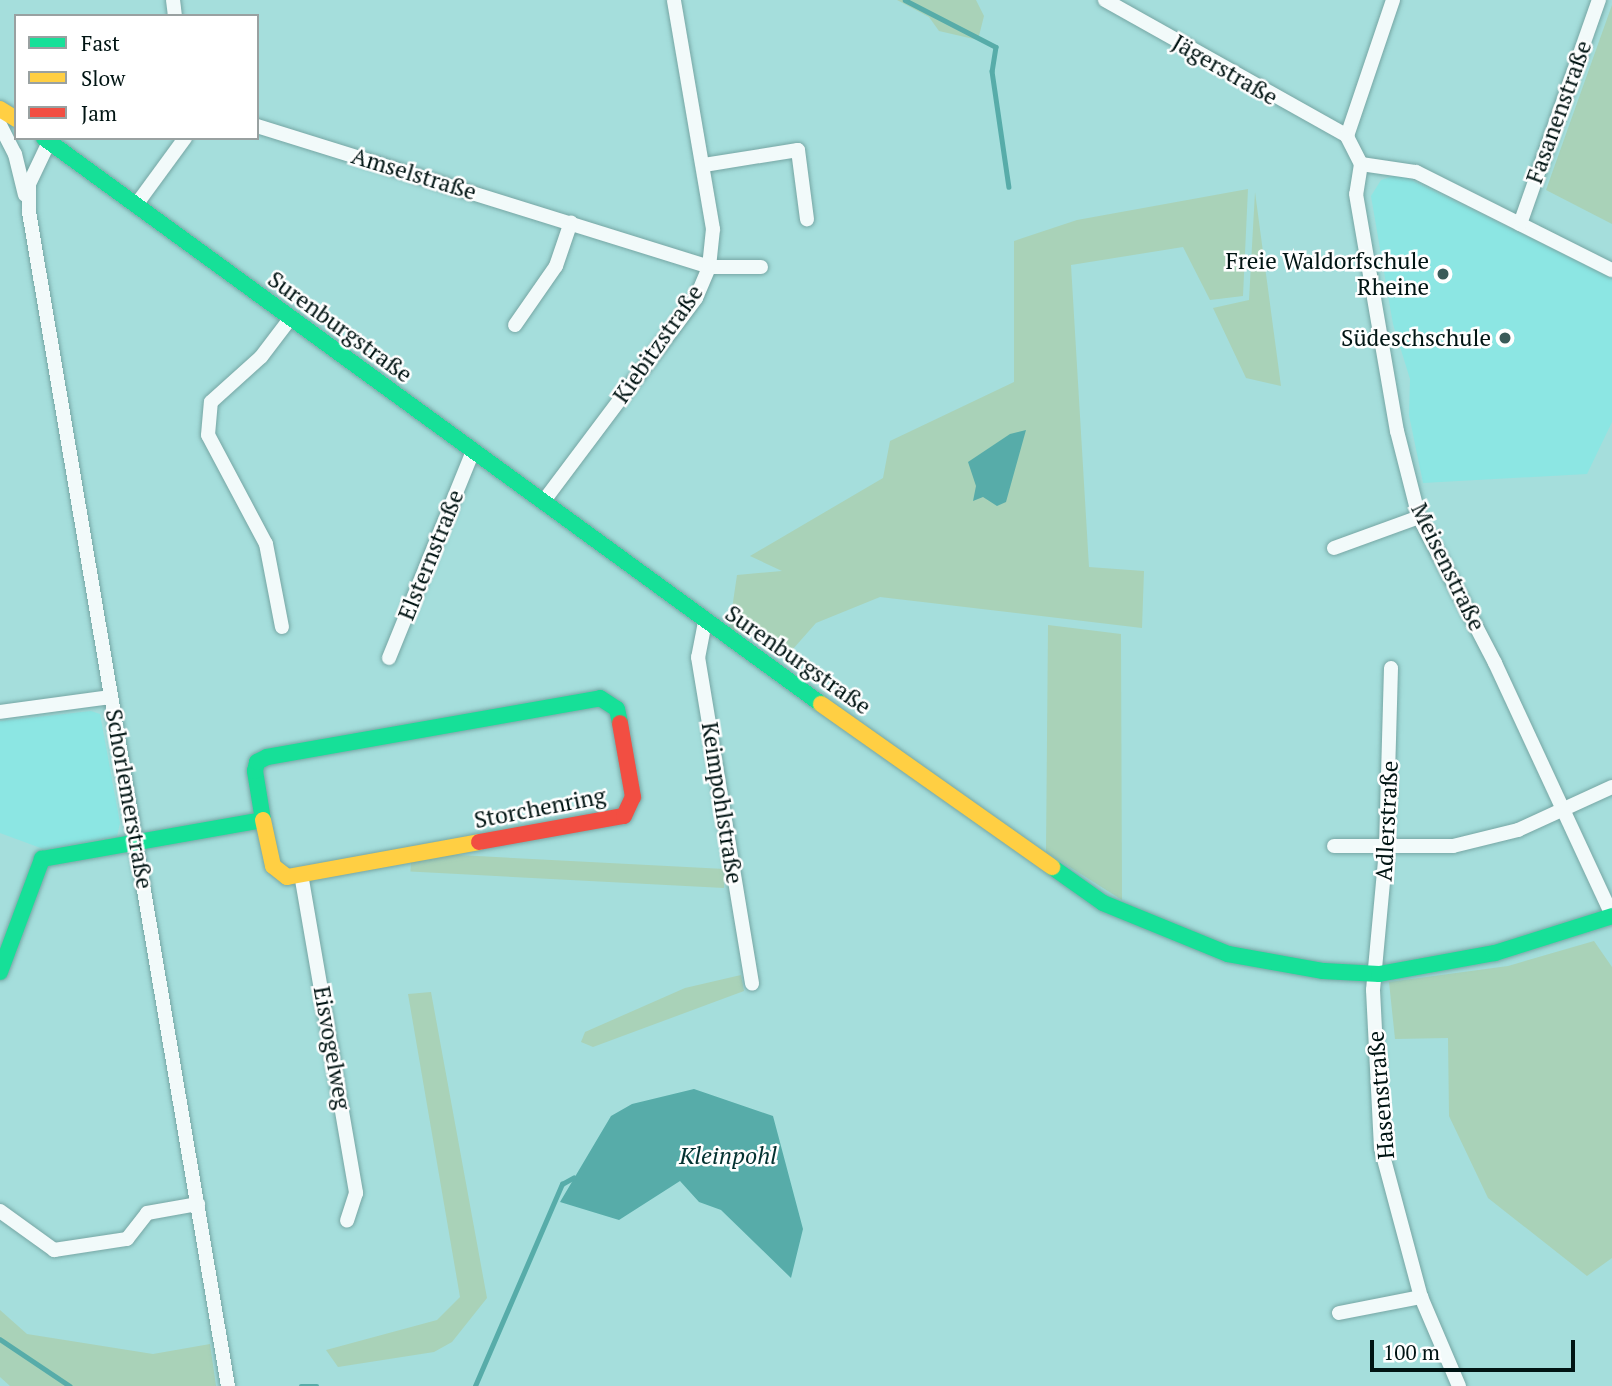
<!DOCTYPE html>
<html>
<head>
<meta charset="utf-8">
<style>
	body { margin:0 }
	#map { position:relative; width:1612px; height:1386px; overflow:hidden; background:#a5dedc; font-family:"PT Serif",serif }
	div>[style] { position:absolute }
	.built>* { inset:0; background:#8ce6e3 }
	.green>* { inset:0; background:#a9d2b8; transform-origin:0 0 }
	.water>* { inset:0; background:#57aca9 }
	.stream>* { height:4.5px; margin:-2.25px; padding:0 2.25px; transform-origin:2.25px; border-radius:2.25px; background:#57aca9 }
	.roads { filter:drop-shadow(0 0 2px #76a6a4) drop-shadow(0 0 2px #76a6a4) }
	.street>* { height:14px; margin:-7px; padding:0 7px; transform-origin:7px; border-radius:7px; background:#f2fafa }
	.fast>* { height:16px; margin:-8px; padding:0 8px; transform-origin:8px; border-radius:8px; background:#16e098 }
	.slow>* { height:16px; margin:-8px; padding:0 8px; transform-origin:8px; border-radius:8px; background:#ffcf43 }
	.jam>* { height:16px; margin:-8px; padding:0 8px; transform-origin:8px; border-radius:8px; background:#f24e42 }
	.dots>* { width:19px; height:19px; translate:-50% -50%; box-sizing:border-box; border:4px solid #fff; border-radius:50% }
	span { translate:-50% -50%; white-space:nowrap; text-align:center; line-height:1.15; -webkit-text-stroke:5px #fff; paint-order:stroke }
	.street-label { font-size:23px; color:#001413 }
	.poi-label { font-size:23px; color:#001413 }
	.right { translate:-100% -50%; text-align:right }
	.water-label { font-size:24px; color:#023130; font-style:italic }
	.legend { position:absolute; left:14px; top:14px; width:245px; height:126px; box-sizing:border-box; background:#fff; border:2px solid #99a1a1; margin:0; padding:9px 12px; list-style:none; font-size:21px; color:#001413 }
	.legend li { display:flex; align-items:center; gap:14px; height:35px }
	.legend b { width:35px; border:2px solid #99a1a1 }
	.scale { position:absolute; left:1370px; top:1340px; width:205px; height:32px; box-sizing:border-box; border:4px solid #001413; border-top:0; padding-left:9px; font-size:21px; line-height:24px; white-space:nowrap; color:#001413; -webkit-text-stroke:5px #fff; paint-order:stroke }
</style>
</head>
<body>
<div id="map">
	<div class="built">
		<i style="clip-path:polygon(1399px 174px,1612px 278px,1612px 422px,1587px 474px,1423px 483px,1409px 415px,1410px 379px,1393px 324px,1371px 196px,1381px 180px)"></i>
		<i style="clip-path:polygon(91px 711px,100px 714px,120px 823px,117px 836px,46px 850px,0 833px,0 721px)"></i>
	</div>
	<div class="green">
		<i style="clip-path:polygon(897px 0,976px 0,984px 16px,978px 40px,939px 31px,929px 17px)"></i>
		<i style="clip-path:polygon(1612px 5px,1612px 224px,1546px 190px)"></i>
		<i style="clip-path:polygon(1248px 189px,1243px 296px,1210px 300px,1183px 247px,1071px 265px,1089px 567px,1144px 571px,1142px 628px,880px 597px,816px 623px,793px 649px,729px 629px,737px 575px,782px 571px,750px 556px,883px 478px,890px 441px,1014px 382px,1014px 241px,1077px 220px)"></i>
		<i style="clip-path:polygon(1255px 192px,1281px 386px,1246px 378px,1213px 308px,1249px 300px)"></i>
		<i style="clip-path:polygon(1048px 625px,1121px 634px,1122px 900px,1046px 852px)"></i>
		<i style="left:725px;top:869px;width:19px;height:314px;rotate:93deg"></i>
		<i style="clip-path:polygon(1594px 941px,1612px 967px,1612px 1258px,1587px 1276px,1488px 1198px,1449px 1116px,1448px 1038px,1395px 1039px,1389px 982px,1508px 966px)"></i>
		<i style="clip-path:polygon(741px 975px,744px 991px,593px 1047px,581px 1042px,585px 1032px,685px 988px)"></i>
		<i style="clip-path:polygon(431px 992px,487px 1298px,452px 1342px,434px 1352px,338px 1367px,326px 1350px,437px 1320px,460px 1297px,408px 994px)"></i>
		<i style="clip-path:polygon(0 1310px,27px 1334px,153px 1354px,210px 1344px,216px 1386px,10px 1386px,0 1377px)"></i>
	</div>
	<div class="water">
		<i style="clip-path:polygon(1026px 430px,1006px 502px,997px 506px,983px 497px,973px 501px,976px 486px,968px 462px,1010px 434px)"></i>
		<i style="clip-path:polygon(694px 1089px,773px 1116px,803px 1229px,791px 1278px,721px 1210px,699px 1202px,680px 1181px,619px 1220px,560px 1202px,611px 1116px,632px 1104px)"></i>
	</div>
	<div class="stream">
		<i style="left:905px;top:0;width:102px;rotate:27.3deg"></i>
		<i style="left:996px;top:47px;width:24px;rotate:99deg"></i>
		<i style="left:992px;top:71px;width:117px;rotate:81.7deg"></i>
		<i style="left:0;top:1339px;width:84px;rotate:33.9deg"></i>
		<i style="left:301px;top:1386px;width:16px"></i>
		<i style="left:475px;top:1386px;width:220px;rotate:-66.7deg"></i>
		<i style="left:562px;top:1184px;width:13px;rotate:-29deg"></i>
	</div>
	<div class="roads">
		<div class="street">
			<i style="left:173px;top:0;width:16px;rotate:83deg"></i>
			<i style="left:1105px;top:0;width:278px;rotate:29.3deg"></i>
			<i style="left:0;top:125px;width:33px;rotate:63deg"></i>
			<i style="left:15px;top:154px;width:42px;rotate:76.3deg"></i>
			<i style="left:257px;top:126px;width:473px;rotate:17.3deg"></i>
			<i style="left:709px;top:267px;width:52px"></i>
			<i style="left:49px;top:142px;width:47px;rotate:115.5deg"></i>
			<i style="left:29px;top:184px;width:28px;rotate:90deg"></i>
			<i style="left:29px;top:212px;width:1191px;rotate:80.38deg"></i>
			<i style="left:1361px;top:164px;width:30px;rotate:99deg"></i>
			<i style="left:1356px;top:194px;width:241px;rotate:80.2deg"></i>
			<i style="left:1397px;top:431px;width:89px;rotate:75.7deg"></i>
			<i style="left:1419px;top:517px;width:165px;rotate:62.5deg"></i>
			<i style="left:1495px;top:663px;width:278px;rotate:65.1deg"></i>
			<i style="left:1361px;top:164px;width:56px;rotate:8.3deg"></i>
			<i style="left:1416px;top:172px;width:219px;rotate:26.6deg"></i>
			<i style="left:1361px;top:164px;width:31px;rotate:-117deg"></i>
			<i style="left:1347px;top:136px;width:144px;rotate:-71.3deg"></i>
			<i style="left:704px;top:165px;width:95px;rotate:-9.1deg"></i>
			<i style="left:798px;top:150px;width:70px;rotate:82.6deg"></i>
			<i style="left:136px;top:205px;width:83px;rotate:-53.8deg"></i>
			<i style="left:1520px;top:224px;width:238px;rotate:-70.6deg"></i>
			<i style="left:515px;top:325px;width:72px;rotate:-55.2deg"></i>
			<i style="left:556px;top:266px;width:46px;rotate:-71.2deg"></i>
			<i style="left:543px;top:502px;width:255px;rotate:-53.1deg"></i>
			<i style="left:696px;top:298px;width:34px;rotate:-67deg"></i>
			<i style="left:709px;top:267px;width:38px;rotate:-84deg"></i>
			<i style="left:713px;top:229px;width:232px;rotate:-99.7deg"></i>
			<i style="left:1334px;top:548px;width:90px;rotate:-20deg"></i>
			<i style="left:705px;top:622px;width:36px;rotate:101deg"></i>
			<i style="left:698px;top:657px;width:331px;rotate:80.6deg"></i>
			<i style="left:282px;top:627px;width:85px;rotate:-100.9deg"></i>
			<i style="left:266px;top:544px;width:123px;rotate:-118deg"></i>
			<i style="left:208px;top:435px;width:33px;rotate:-85deg"></i>
			<i style="left:211px;top:402px;width:67px;rotate:-42deg"></i>
			<i style="left:261px;top:357px;width:48px;rotate:-52.7deg"></i>
			<i style="left:389px;top:658px;width:223px;rotate:-67.9deg"></i>
			<i style="left:1391px;top:668px;width:182px;rotate:91.6deg"></i>
			<i style="left:1386px;top:850px;width:141px;rotate:95.3deg"></i>
			<i style="left:1373px;top:990px;width:158px;rotate:87.1deg"></i>
			<i style="left:1381px;top:1148px;width:154px;rotate:75deg"></i>
			<i style="left:1421px;top:1297px;width:97px;rotate:66.9deg"></i>
			<i style="left:0;top:712px;width:112px;rotate:-7.7deg"></i>
			<i style="left:1334px;top:846px;width:119px"></i>
			<i style="left:1453px;top:846px;width:67px;rotate:-13.8deg"></i>
			<i style="left:1518px;top:830px;width:103px;rotate:-24.6deg"></i>
			<i style="left:301px;top:874px;width:324px;rotate:80.2deg"></i>
			<i style="left:356px;top:1193px;width:29px;rotate:108deg"></i>
			<i style="left:0;top:1211px;width:67px;rotate:35.8deg"></i>
			<i style="left:54px;top:1250px;width:74px;rotate:-8.6deg"></i>
			<i style="left:127px;top:1239px;width:33px;rotate:-52deg"></i>
			<i style="left:147px;top:1213px;width:52px;rotate:-10deg"></i>
			<i style="left:1339px;top:1313px;width:84px;rotate:-11deg"></i>
		</div>
		<div class="fast">
			<i style="left:44px;top:138px;width:961px;rotate:36.07deg"></i>
			<i style="left:1052px;top:867px;width:62px;rotate:35.2deg"></i>
			<i style="left:1103px;top:903px;width:135px;rotate:22.2deg"></i>
			<i style="left:1228px;top:954px;width:97px;rotate:10.1deg"></i>
			<i style="left:1323px;top:971px;width:56px;rotate:3.1deg"></i>
			<i style="left:1379px;top:974px;width:118px;rotate:-10.3deg"></i>
			<i style="left:1495px;top:953px;width:123px;rotate:-17.5deg"></i>
			<i style="left:0;top:972px;width:121px;rotate:-69.6deg"></i>
			<i style="left:42px;top:859px;width:224px;rotate:-10deg"></i>
			<i style="left:263px;top:820px;width:50px;rotate:-99.3deg"></i>
			<i style="left:255px;top:771px;width:9px;rotate:-77deg"></i>
			<i style="left:257px;top:762px;width:11px;rotate:-27deg"></i>
			<i style="left:267px;top:757px;width:338px;rotate:-10deg"></i>
			<i style="left:600px;top:698px;width:20px;rotate:33deg"></i>
			<i style="left:617px;top:709px;width:14px;rotate:78deg"></i>
		</div>
		<div class="slow">
			<i style="left:0;top:109px;width:19px;rotate:32deg"></i>
			<i style="left:821px;top:704px;width:283px;rotate:35.2deg"></i>
			<i style="left:263px;top:820px;width:47px;rotate:77.7deg"></i>
			<i style="left:273px;top:866px;width:18px;rotate:38deg"></i>
			<i style="left:287px;top:877px;width:195px;rotate:-10.3deg"></i>
		</div>
		<div class="jam">
			<i style="left:479px;top:842px;width:147px;rotate:-10.2deg"></i>
			<i style="left:624px;top:816px;width:21px;rotate:-65deg"></i>
			<i style="left:633px;top:797px;width:75px;rotate:-100deg"></i>
		</div>
	</div>
	<div class="dots">
		<i style="left:1443px;top:274px;background:#3a5b59"></i>
		<i style="left:1505px;top:338px;background:#3a5b59"></i>
	</div>
	<div class="street-label">
		<span style="left:1225px;top:70px;rotate:30deg">Jägerstraße</span>
		<span style="left:1559px;top:112px;rotate:-70deg">Fasanenstraße</span>
		<span style="left:414px;top:174px;rotate:17deg">Amselstraße</span>
		<span style="left:340px;top:327px;rotate:36deg">Surenburgstraße</span>
		<span style="left:658px;top:344px;rotate:-55deg">Kiebitzstraße</span>
		<span style="left:431px;top:555px;rotate:-68deg">Elsternstraße</span>
		<span style="left:1448px;top:567px;rotate:64deg">Meisenstraße</span>
		<span style="left:798px;top:660px;rotate:35deg">Surenburgstraße</span>
		<span style="left:129px;top:799px;rotate:80deg">Schorlemerstraße</span>
		<span style="left:722px;top:803px;rotate:81deg">Keimpohlstraße</span>
		<span style="left:540px;top:808px;rotate:-11deg">Storchenring</span>
		<span style="left:1387px;top:821px;rotate:-87deg">Adlerstraße</span>
		<span style="left:332px;top:1048px;rotate:80deg">Eisvogelweg</span>
		<span style="left:1381px;top:1095px;rotate:-95deg">Hasenstraße</span>
	</div>
	<div class="poi-label">
		<span class="right" style="left:1429px;top:274px">Freie Waldorfschule<br>Rheine</span>
		<span class="right" style="left:1491px;top:338px">Südeschschule</span>
	</div>
	<div class="water-label">
		<span style="left:728px;top:1156px">Kleinpohl</span>
	</div>
	<ul class="legend">
	<li><b style="height:9px;background:#16e098"></b>Fast</li>
	<li><b style="height:9px;background:#ffcf43"></b>Slow</li>
	<li><b style="height:9px;background:#f24e42"></b>Jam</li>
	</ul>
	<div class="scale">100 m</div>
</div>
</body>
</html>
